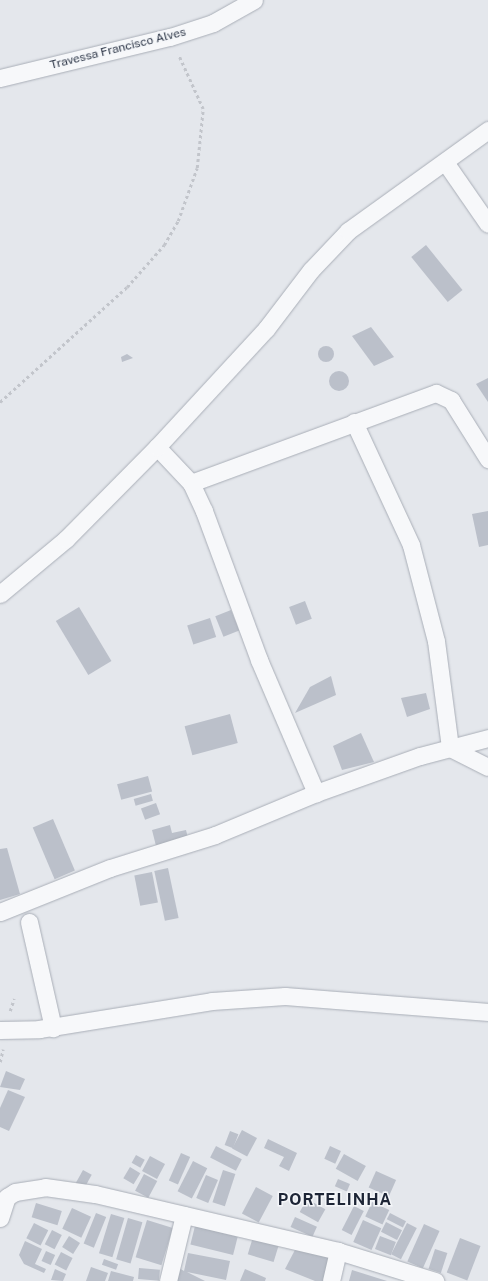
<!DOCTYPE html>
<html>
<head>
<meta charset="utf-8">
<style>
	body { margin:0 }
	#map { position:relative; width:488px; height:1281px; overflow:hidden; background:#e4e7ec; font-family:"Public Sans",sans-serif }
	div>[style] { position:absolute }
	.building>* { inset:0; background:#bbc0ca; transform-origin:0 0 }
	.round { border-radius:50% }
	.path>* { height:2.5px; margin-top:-1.25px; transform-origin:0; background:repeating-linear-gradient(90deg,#c2c5cb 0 3px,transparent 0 6px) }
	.roads { filter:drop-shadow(0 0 1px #a9aeb7) drop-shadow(0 0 1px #a9aeb7) }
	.minor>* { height:17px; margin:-8.5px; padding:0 8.5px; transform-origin:8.5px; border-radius:8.5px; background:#f7f8fa }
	span { translate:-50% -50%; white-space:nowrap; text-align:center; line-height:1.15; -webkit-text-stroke:3px #f4f6f9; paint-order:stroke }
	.street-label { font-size:12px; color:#2b3445 }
	.district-label { font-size:16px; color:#1d2536; font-weight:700; letter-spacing:1px }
</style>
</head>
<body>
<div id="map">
	<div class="building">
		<i style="left:426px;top:245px;width:58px;height:19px;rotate:51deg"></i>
		<i style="clip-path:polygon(371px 327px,394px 357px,374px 366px,352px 336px)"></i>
		<i class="round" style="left:318px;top:346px;width:16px;height:16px"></i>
		<i style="clip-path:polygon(127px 354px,133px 358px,122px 362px,121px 357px)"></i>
		<i class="round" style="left:329px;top:371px;width:20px;height:20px"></i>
		<i style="clip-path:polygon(488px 378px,488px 402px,476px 384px)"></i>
		<i style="clip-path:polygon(488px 511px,488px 545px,479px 547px,472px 514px)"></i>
		<i style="left:305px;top:601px;width:19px;height:17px;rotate:69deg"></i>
		<i style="left:79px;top:607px;width:63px;height:27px;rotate:59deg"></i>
		<i style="left:231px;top:610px;width:22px;height:17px;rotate:68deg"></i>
		<i style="left:210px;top:618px;width:20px;height:24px;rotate:72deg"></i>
		<i style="clip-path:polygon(331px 676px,336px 695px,295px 713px,310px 687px)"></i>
		<i style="clip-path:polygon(426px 693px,430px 709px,407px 717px,401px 698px)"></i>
		<i style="left:230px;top:714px;width:30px;height:47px;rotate:75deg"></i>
		<i style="clip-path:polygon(361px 733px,374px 762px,342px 770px,333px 746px)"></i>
		<i style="left:148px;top:776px;width:16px;height:32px;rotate:75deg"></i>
		<i style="left:151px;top:794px;width:7px;height:18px;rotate:74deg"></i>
		<i style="left:156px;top:803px;width:12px;height:16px;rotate:70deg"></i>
		<i style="left:53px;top:819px;width:56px;height:22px;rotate:67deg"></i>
		<i style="clip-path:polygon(170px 825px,172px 833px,186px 830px,188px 838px,156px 846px,152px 830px)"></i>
		<i style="clip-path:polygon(7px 848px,20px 894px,0 900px,0 849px)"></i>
		<i style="left:168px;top:868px;width:51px;height:14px;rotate:78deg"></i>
		<i style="left:152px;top:872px;width:31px;height:18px;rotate:79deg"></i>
		<i style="clip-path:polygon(6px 1071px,25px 1079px,20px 1090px,0 1087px)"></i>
		<i style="clip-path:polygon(8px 1090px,25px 1097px,9px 1131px,0 1127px,0 1108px)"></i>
		<i style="left:242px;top:1130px;width:17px;height:21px;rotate:28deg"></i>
		<i style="left:230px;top:1131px;width:9px;height:15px;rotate:21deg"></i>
		<i style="clip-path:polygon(268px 1139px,297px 1153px,289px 1171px,279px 1166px,284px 1157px,264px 1148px)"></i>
		<i style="left:216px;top:1146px;width:29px;height:13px;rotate:27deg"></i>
		<i style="left:330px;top:1146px;width:12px;height:14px;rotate:24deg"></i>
		<i style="left:181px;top:1153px;width:10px;height:30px;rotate:24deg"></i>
		<i style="left:344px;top:1154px;width:25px;height:17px;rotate:29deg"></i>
		<i style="left:136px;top:1155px;width:10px;height:9px;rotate:29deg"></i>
		<i style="left:150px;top:1156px;width:17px;height:17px;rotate:28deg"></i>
		<i style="left:193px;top:1161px;width:16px;height:34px;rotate:27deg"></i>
		<i style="left:130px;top:1167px;width:12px;height:13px;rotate:31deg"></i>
		<i style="left:83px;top:1170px;width:10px;height:16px;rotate:29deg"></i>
		<i style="left:223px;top:1170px;width:13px;height:34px;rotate:18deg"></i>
		<i style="left:376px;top:1171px;width:22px;height:18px;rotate:24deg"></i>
		<i style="left:144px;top:1174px;width:15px;height:19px;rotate:28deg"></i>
		<i style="left:206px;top:1175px;width:13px;height:25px;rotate:23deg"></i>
		<i style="left:338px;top:1179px;width:13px;height:8px;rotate:23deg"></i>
		<i style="left:256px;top:1187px;width:19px;height:30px;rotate:28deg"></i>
		<i style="left:307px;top:1199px;width:21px;height:15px;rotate:29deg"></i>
		<i style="left:372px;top:1202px;width:19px;height:16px;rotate:25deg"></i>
		<i style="left:36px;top:1203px;width:27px;height:15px;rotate:17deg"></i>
		<i style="left:354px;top:1206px;width:11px;height:27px;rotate:27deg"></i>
		<i style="left:72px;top:1208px;width:21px;height:23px;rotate:25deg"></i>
		<i style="left:96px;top:1213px;width:11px;height:33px;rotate:22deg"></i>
		<i style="left:390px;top:1213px;width:18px;height:7px;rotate:27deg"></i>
		<i style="left:111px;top:1214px;width:14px;height:41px;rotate:17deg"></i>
		<i style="left:295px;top:1217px;width:24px;height:11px;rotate:24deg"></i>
		<i style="left:128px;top:1218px;width:15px;height:43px;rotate:16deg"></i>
		<i style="left:147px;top:1220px;width:27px;height:39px;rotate:17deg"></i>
		<i style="left:363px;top:1220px;width:20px;height:24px;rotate:24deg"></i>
		<i style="left:386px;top:1222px;width:18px;height:11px;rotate:27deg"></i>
		<i style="left:34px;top:1223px;width:16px;height:17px;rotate:27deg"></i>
		<i style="left:407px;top:1223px;width:11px;height:35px;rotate:27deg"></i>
		<i style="left:424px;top:1224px;width:17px;height:41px;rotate:24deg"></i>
		<i style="left:195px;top:1226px;width:44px;height:19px;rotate:14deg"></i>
		<i style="left:52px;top:1230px;width:11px;height:16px;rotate:27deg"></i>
		<i style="left:69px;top:1236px;width:13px;height:13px;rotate:32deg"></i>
		<i style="left:380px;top:1236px;width:17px;height:14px;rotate:21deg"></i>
		<i style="left:253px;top:1237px;width:27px;height:18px;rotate:17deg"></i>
		<i style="left:460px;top:1238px;width:22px;height:37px;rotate:21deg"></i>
		<i style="clip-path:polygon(25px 1241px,42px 1249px,35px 1264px,46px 1269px,44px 1273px,24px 1264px,19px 1255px)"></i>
		<i style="clip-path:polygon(297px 1246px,329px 1257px,325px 1281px,315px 1281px,285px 1269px)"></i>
		<i style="left:435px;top:1249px;width:13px;height:21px;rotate:18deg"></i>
		<i style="left:46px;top:1251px;width:10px;height:11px;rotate:24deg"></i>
		<i style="left:61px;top:1252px;width:13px;height:14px;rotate:27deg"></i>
		<i style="clip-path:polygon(188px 1253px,230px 1261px,226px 1280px,187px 1272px,205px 1281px,172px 1281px,179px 1268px,184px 1271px)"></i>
		<i style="left:104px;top:1259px;width:15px;height:6px;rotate:20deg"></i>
		<i style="clip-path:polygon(91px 1267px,108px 1273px,105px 1281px,86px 1281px)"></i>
		<i style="left:139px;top:1268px;width:21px;height:11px;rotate:5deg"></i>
		<i style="clip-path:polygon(55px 1269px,66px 1274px,63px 1281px,51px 1280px)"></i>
		<i style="clip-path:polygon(245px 1269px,266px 1278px,265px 1281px,240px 1281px)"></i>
		<i style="clip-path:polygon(352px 1270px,387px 1281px,349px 1281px)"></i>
		<i style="clip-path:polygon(111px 1271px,134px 1277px,133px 1281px,108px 1281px)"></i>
	</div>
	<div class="path">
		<i style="left:0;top:402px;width:171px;rotate:-42.2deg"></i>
		<i style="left:127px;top:287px;width:56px;rotate:-48.6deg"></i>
		<i style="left:164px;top:245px;width:28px;rotate:-60deg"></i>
		<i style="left:178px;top:221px;width:56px;rotate:-70.3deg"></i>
		<i style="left:197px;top:168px;width:59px;rotate:-84.2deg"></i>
		<i style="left:203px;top:109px;width:60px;rotate:-114.4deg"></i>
		<i style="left:10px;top:1011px;width:13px;rotate:-72deg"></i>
		<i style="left:0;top:1062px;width:13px;rotate:-77deg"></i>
	</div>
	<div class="roads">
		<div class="minor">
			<i style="left:0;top:78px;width:175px;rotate:-13.6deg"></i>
			<i style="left:170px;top:37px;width:45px;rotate:-18deg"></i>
			<i style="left:213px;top:23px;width:47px;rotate:-29.3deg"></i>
			<i style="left:445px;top:162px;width:75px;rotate:55.3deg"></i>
			<i style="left:354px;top:422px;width:136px;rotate:65.1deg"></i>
			<i style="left:411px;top:545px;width:99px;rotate:75.4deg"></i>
			<i style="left:436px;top:641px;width:108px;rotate:82.5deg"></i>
			<i style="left:450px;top:748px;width:42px;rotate:26.6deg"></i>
			<i style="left:157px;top:447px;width:50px;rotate:46.6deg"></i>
			<i style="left:191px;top:483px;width:31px;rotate:65deg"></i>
			<i style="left:204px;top:511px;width:159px;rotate:69.7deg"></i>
			<i style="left:259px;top:660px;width:145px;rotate:66.8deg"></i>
			<i style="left:191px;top:483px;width:261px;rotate:-20.2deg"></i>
			<i style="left:436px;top:393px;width:17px;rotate:25deg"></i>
			<i style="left:451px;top:400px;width:70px;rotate:57.9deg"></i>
			<i style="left:0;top:594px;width:86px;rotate:-39.8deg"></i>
			<i style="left:66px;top:539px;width:129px;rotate:-45.3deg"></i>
			<i style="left:157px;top:447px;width:161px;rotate:-47.3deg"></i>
			<i style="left:266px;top:329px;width:74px;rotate:-52.7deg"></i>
			<i style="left:311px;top:270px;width:54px;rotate:-46.5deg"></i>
			<i style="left:348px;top:231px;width:173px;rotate:-35.8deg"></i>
			<i style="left:0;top:912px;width:118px;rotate:-21.8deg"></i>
			<i style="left:110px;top:868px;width:110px;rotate:-17.4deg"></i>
			<i style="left:215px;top:835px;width:109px;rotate:-22.6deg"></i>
			<i style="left:316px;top:793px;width:110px;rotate:-19.6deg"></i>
			<i style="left:420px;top:756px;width:70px;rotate:-14.8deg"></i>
			<i style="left:29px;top:922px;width:109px;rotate:77.2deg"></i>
			<i style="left:0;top:1030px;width:39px;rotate:-1deg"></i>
			<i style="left:39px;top:1029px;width:175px;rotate:-9.2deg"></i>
			<i style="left:212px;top:1001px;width:73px;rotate:-3.9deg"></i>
			<i style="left:285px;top:996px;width:204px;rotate:4.5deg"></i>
			<i style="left:0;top:1218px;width:22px;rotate:-72deg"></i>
			<i style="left:7px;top:1197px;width:9px;rotate:-32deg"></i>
			<i style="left:15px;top:1192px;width:30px;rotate:-9deg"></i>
			<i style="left:45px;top:1187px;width:50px;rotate:8deg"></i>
			<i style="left:95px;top:1194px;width:250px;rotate:13.2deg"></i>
			<i style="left:338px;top:1251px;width:102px;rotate:17.2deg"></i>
			<i style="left:168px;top:1281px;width:68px;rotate:-76.4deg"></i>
			<i style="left:331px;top:1281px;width:31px;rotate:-77deg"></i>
		</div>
	</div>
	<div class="street-label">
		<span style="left:118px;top:49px;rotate:-14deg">Travessa Francisco Alves</span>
	</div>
	<div class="district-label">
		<span style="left:335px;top:1200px">PORTELINHA</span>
	</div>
</div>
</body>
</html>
